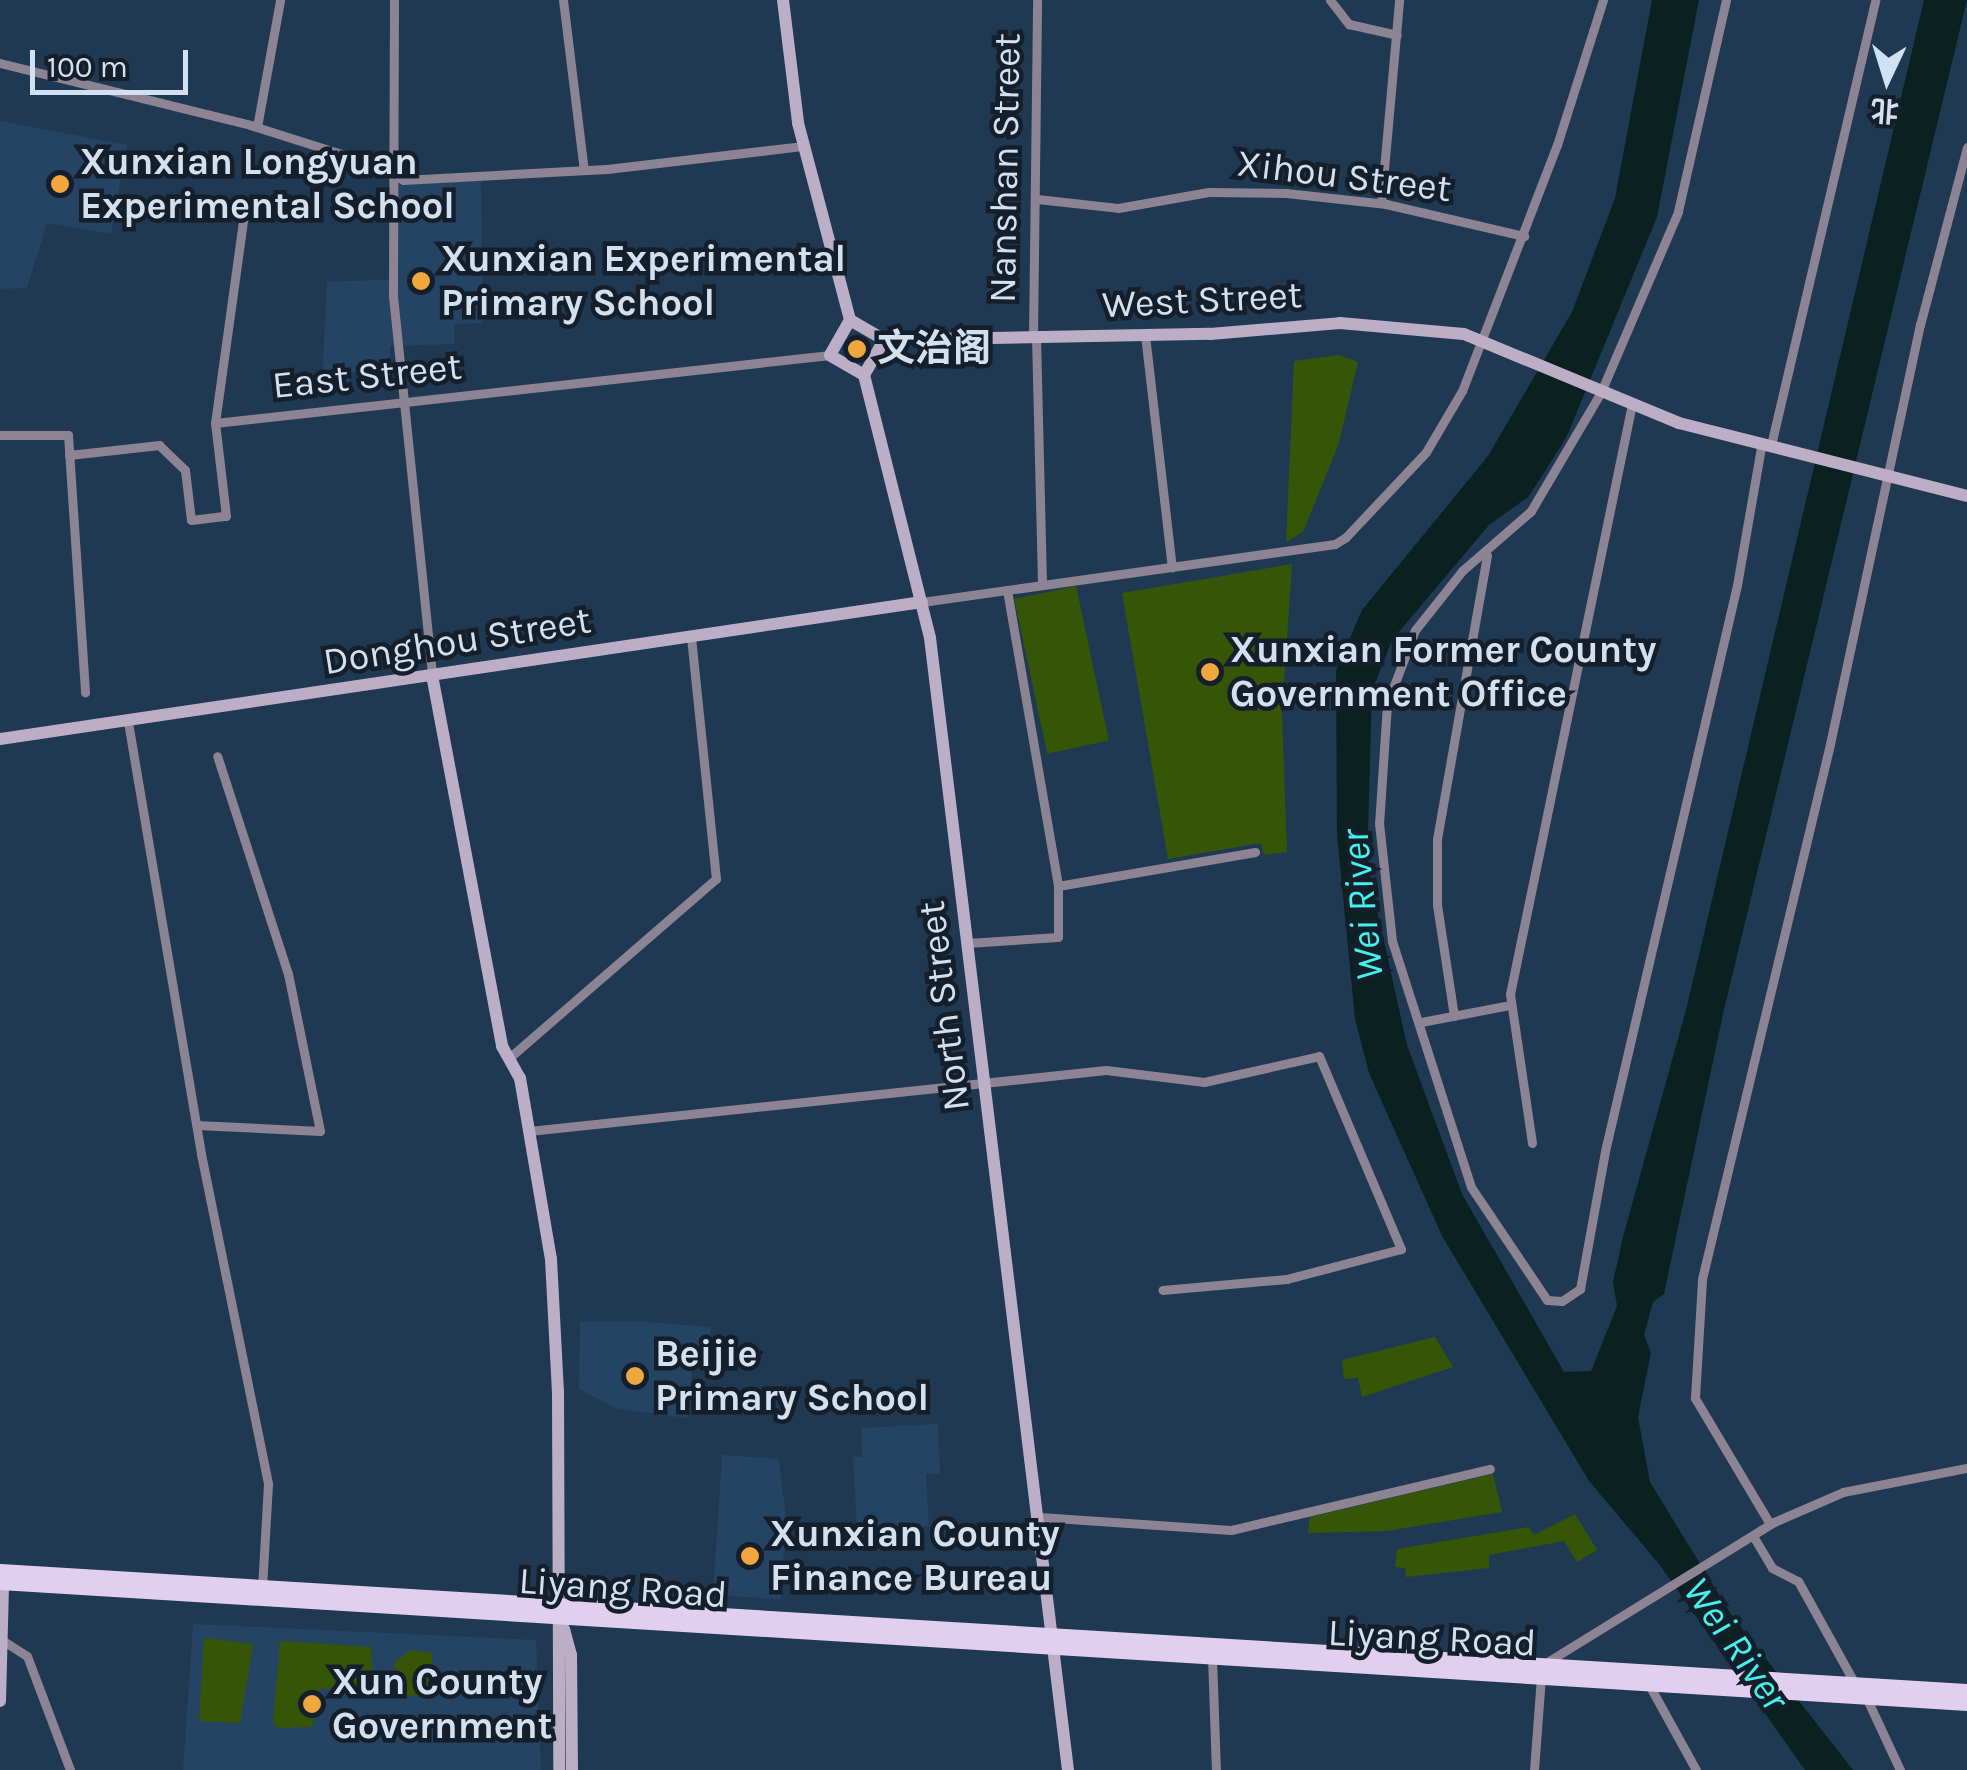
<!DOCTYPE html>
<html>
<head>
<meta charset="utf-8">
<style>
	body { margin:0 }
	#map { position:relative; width:1967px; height:1770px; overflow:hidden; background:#1f3953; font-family:Karla,"Noto Sans SC",sans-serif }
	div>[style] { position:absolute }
	.built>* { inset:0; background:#254362 }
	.green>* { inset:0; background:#365607; transform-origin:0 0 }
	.water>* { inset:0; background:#0a2120 }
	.street>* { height:9px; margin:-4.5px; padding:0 4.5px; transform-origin:4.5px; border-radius:4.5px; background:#8c8393 }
	.secondary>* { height:12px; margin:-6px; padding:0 6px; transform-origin:6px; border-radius:6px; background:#bcaec7 }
	.primary>* { height:15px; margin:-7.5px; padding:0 7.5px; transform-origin:7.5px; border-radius:7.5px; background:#e1cfef }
	.dots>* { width:28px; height:28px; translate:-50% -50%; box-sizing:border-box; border:5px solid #141f2b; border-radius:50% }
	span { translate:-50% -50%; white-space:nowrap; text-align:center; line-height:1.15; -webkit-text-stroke:9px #141f2b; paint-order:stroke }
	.poi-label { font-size:38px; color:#d2e1f2; font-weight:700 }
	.left { translate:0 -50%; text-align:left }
	.street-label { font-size:38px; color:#d2e1f2 }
	.water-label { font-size:40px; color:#43f3eb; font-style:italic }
	.north { position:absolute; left:1837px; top:30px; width:100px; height:100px; -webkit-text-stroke:8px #141f2b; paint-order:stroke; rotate:184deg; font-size:28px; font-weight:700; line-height:40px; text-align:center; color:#d2e1f2 }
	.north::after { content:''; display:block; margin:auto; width:35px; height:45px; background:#d2e1f2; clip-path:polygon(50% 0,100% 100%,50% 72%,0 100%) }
	.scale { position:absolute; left:30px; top:50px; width:158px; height:45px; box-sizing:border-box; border:5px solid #d2e1f2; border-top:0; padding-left:12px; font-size:30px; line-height:35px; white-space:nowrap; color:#d2e1f2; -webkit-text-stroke:8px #141f2b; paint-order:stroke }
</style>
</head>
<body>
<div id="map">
	<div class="built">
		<i style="clip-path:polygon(0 121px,127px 145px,111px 234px,47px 223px,27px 288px,0 289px)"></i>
		<i style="clip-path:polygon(481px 180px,483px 323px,454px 324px,455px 344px,390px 346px,390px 366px,350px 373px,350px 381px,322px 381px,327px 282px,398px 279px,392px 185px)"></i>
		<i style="clip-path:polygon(634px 1321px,711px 1327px,707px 1363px,693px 1363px,687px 1418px,618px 1409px,579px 1389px,580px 1322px)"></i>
		<i style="clip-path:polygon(938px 1424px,940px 1473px,926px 1474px,929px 1526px,857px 1530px,853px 1457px,862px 1457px,861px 1428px)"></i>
		<i style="clip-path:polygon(722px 1455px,779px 1459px,786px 1518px,781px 1599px,713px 1595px)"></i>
		<i style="clip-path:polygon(193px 1624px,536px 1640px,541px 1770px,183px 1770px)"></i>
	</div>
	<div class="green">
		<i style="clip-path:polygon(1339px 355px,1358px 362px,1338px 446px,1303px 532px,1286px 542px,1294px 361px)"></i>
		<i style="clip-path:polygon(1292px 564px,1282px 713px,1287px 852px,1264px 855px,1261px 843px,1168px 859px,1122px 593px)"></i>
		<i style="left:1076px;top:586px;width:158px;height:63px;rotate:78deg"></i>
		<i style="clip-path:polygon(1435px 1337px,1453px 1367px,1362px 1397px,1358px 1378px,1344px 1379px,1342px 1360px)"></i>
		<i style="clip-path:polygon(1493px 1474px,1502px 1512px,1387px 1531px,1308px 1533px,1310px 1517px)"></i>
		<i style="clip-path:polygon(1575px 1514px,1597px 1550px,1577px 1562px,1564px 1541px,1489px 1555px,1489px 1568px,1406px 1577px,1405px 1568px,1395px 1567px,1397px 1549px,1529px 1527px,1534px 1535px)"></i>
		<i style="clip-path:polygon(204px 1638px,253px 1644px,240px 1723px,199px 1721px)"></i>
		<i style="clip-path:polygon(280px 1641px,371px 1647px,373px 1688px,319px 1689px,312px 1727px,278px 1728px,273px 1722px)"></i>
		<i style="clip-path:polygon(411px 1650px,432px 1653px,431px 1697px,393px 1695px,395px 1662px)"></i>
	</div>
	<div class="water">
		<i style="clip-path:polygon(1652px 0,1699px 0,1657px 217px,1567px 436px,1542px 476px,1528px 497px,1489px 525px,1392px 640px,1372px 691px,1367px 865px,1407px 1045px,1462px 1194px,1564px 1372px,1591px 1371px,1617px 1306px,1613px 1282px,1623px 1237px,1686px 1010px,1924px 0,1967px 0,1723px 1014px,1664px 1294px,1653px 1302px,1644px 1335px,1651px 1353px,1638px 1417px,1650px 1482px,1730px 1613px,1853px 1770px,1805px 1770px,1659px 1564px,1589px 1481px,1442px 1236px,1369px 1073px,1355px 1019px,1337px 834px,1336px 670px,1362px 610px,1488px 456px,1572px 312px,1615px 198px)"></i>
	</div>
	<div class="street">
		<i style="left:394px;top:0;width:296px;rotate:90.2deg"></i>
		<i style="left:393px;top:296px;width:381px;rotate:84.1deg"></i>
		<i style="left:563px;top:0;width:171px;rotate:83deg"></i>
		<i style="left:1330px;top:0;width:31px;rotate:52deg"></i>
		<i style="left:1349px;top:24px;width:49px;rotate:12.9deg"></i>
		<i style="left:1726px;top:0;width:217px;rotate:102.8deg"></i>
		<i style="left:1678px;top:212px;width:196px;rotate:113.2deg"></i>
		<i style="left:1601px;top:392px;width:138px;rotate:120.5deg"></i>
		<i style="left:1531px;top:511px;width:91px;rotate:139deg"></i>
		<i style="left:1462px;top:571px;width:75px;rotate:128.5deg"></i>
		<i style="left:1415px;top:630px;width:79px;rotate:110.7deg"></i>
		<i style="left:1387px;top:704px;width:119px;rotate:93.8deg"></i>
		<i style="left:1379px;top:823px;width:119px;rotate:83.7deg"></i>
		<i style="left:1392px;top:941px;width:258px;rotate:72.2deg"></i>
		<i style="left:1471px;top:1187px;width:136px;rotate:56.1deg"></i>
		<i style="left:1547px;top:1300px;width:15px;rotate:4deg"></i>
		<i style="left:1562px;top:1301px;width:22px;rotate:-34deg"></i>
		<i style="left:1580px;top:1289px;width:140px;rotate:-79.7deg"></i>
		<i style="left:1605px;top:1151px;width:581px;rotate:-76.87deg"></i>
		<i style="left:1737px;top:585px;width:139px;rotate:-80.1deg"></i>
		<i style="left:0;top:63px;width:258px;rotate:13.9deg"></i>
		<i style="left:250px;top:125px;width:135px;rotate:17.6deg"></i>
		<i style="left:379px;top:166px;width:28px;rotate:30deg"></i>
		<i style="left:403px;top:180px;width:204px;rotate:-3.1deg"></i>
		<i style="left:607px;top:169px;width:198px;rotate:-6.7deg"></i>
		<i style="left:257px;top:127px;width:129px;rotate:-79.7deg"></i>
		<i style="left:1037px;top:199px;width:81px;rotate:6.3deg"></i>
		<i style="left:1118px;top:208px;width:92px;rotate:-10deg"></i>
		<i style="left:1209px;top:192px;width:77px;rotate:0.7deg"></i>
		<i style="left:1286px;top:193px;width:101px;rotate:6.3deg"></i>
		<i style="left:1386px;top:204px;width:142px;rotate:13.1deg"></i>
		<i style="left:1381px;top:203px;width:204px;rotate:-84.9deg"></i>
		<i style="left:1145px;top:335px;width:234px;rotate:83.4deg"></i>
		<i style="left:1033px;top:337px;width:337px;rotate:-89.3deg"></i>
		<i style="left:1036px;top:337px;width:248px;rotate:88.6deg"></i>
		<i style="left:215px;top:423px;width:210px;rotate:-82.1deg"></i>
		<i style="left:0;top:435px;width:68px"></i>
		<i style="left:68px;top:435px;width:258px;rotate:86.2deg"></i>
		<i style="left:1771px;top:445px;width:457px;rotate:-76.8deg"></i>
		<i style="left:69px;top:455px;width:91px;rotate:-6.3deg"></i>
		<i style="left:159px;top:445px;width:36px;rotate:44deg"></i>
		<i style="left:185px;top:470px;width:50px;rotate:83.2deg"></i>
		<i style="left:191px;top:520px;width:35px;rotate:-7deg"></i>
		<i style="left:226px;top:516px;width:94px;rotate:-96.7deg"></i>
		<i style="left:215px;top:423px;width:619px;rotate:-6.31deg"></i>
		<i style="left:1007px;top:590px;width:300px;rotate:80.2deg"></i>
		<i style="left:922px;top:602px;width:417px;rotate:-8deg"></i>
		<i style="left:1335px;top:544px;width:13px;rotate:-32deg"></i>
		<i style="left:1346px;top:537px;width:117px;rotate:-46.7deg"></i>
		<i style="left:1426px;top:452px;width:71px;rotate:-59.5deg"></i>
		<i style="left:1462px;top:391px;width:264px;rotate:-68.9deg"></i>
		<i style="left:1557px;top:145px;width:152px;rotate:-72.4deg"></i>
		<i style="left:128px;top:722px;width:438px;rotate:80.4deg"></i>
		<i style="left:201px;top:1154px;width:337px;rotate:78.5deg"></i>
		<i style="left:268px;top:1484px;width:103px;rotate:93.3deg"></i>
		<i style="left:967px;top:943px;width:91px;rotate:-3.8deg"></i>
		<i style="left:1058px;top:937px;width:51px;rotate:-90deg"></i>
		<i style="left:1058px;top:886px;width:200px;rotate:-9.8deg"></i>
		<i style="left:1454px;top:1016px;width:112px;rotate:-98.7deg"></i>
		<i style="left:1437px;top:905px;width:66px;rotate:-90deg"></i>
		<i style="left:1437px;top:839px;width:288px;rotate:-80deg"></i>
		<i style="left:1421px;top:1022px;width:91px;rotate:-10.8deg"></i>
		<i style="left:509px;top:1058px;width:274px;rotate:-40.9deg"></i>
		<i style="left:716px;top:879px;width:244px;rotate:-95.9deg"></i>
		<i style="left:197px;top:1125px;width:123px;rotate:2.8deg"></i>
		<i style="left:320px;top:1131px;width:160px;rotate:-101.5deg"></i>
		<i style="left:288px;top:974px;width:229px;rotate:-108deg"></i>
		<i style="left:529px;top:1131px;width:580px;rotate:-6.03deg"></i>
		<i style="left:1106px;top:1070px;width:99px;rotate:7deg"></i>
		<i style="left:1204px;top:1082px;width:118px;rotate:-12.7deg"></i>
		<i style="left:1319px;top:1056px;width:210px;rotate:67deg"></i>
		<i style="left:1401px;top:1249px;width:118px;rotate:165.3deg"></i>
		<i style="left:1287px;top:1279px;width:125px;rotate:175deg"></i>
		<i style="left:1532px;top:1143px;width:151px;rotate:-98.4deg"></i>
		<i style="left:1510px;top:994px;width:602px;rotate:-78.32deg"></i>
		<i style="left:1040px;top:1517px;width:191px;rotate:3.9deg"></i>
		<i style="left:1231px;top:1530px;width:266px;rotate:-13.3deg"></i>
		<i style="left:1770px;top:1524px;width:147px;rotate:-120.8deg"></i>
		<i style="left:1695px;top:1398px;width:119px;rotate:-86.6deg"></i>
		<i style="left:1702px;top:1279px;width:550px;rotate:-76.54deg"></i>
		<i style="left:1830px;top:744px;width:429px;rotate:-77.9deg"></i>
		<i style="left:1920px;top:325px;width:184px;rotate:-75.2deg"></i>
		<i style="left:1753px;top:1536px;width:37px;rotate:59deg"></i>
		<i style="left:1772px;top:1568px;width:29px;rotate:27deg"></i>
		<i style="left:1798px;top:1581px;width:118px;rotate:61deg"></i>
		<i style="left:2px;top:1640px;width:30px;rotate:33deg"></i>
		<i style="left:27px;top:1656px;width:122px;rotate:69.3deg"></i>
		<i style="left:1212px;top:1657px;width:113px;rotate:88deg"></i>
		<i style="left:1544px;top:1664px;width:270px;rotate:-31.7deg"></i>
		<i style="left:1774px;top:1522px;width:75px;rotate:-23.5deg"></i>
		<i style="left:1843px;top:1492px;width:126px;rotate:-11deg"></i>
		<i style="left:1648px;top:1683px;width:99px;rotate:61.1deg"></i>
		<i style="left:1866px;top:1697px;width:81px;rotate:65deg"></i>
		<i style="left:1534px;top:1770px;width:93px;rotate:-85.7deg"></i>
	</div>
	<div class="secondary">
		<i style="left:783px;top:0;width:124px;rotate:83deg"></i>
		<i style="left:798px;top:123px;width:204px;rotate:75.2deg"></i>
		<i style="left:850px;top:320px;width:39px;rotate:30deg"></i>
		<i style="left:884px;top:340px;width:40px;rotate:119.7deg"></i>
		<i style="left:864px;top:375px;width:39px;rotate:-150deg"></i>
		<i style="left:830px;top:355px;width:40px;rotate:-60.3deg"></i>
		<i style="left:884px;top:340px;width:326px;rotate:-1.1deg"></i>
		<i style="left:1210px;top:334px;width:130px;rotate:-4.8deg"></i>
		<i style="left:1340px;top:323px;width:124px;rotate:5.1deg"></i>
		<i style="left:1464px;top:334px;width:233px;rotate:22.5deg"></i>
		<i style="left:1679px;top:423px;width:297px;rotate:14.2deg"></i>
		<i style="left:864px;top:375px;width:271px;rotate:75.9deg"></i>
		<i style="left:930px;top:638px;width:1140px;rotate:83.05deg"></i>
		<i style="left:432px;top:675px;width:378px;rotate:79.3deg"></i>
		<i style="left:502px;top:1046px;width:37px;rotate:61deg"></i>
		<i style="left:520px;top:1078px;width:184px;rotate:80.3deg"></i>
		<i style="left:551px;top:1259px;width:132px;rotate:87deg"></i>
		<i style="left:558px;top:1391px;width:379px;rotate:89.8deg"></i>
		<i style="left:0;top:739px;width:932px;rotate:-8.45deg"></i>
		<i style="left:564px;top:1629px;width:27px;rotate:75deg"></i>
		<i style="left:571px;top:1655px;width:115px;rotate:89.5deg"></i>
		<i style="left:0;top:1701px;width:118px;rotate:-88.5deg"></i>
	</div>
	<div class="primary">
		<i style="left:0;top:1571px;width:1971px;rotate:3.49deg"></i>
		<i style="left:0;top:1582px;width:1971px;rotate:3.52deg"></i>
	</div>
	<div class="dots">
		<i style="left:60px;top:184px;background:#f1a63f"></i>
		<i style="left:421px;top:281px;background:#f1a63f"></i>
		<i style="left:857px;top:349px;background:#f1a63f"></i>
		<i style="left:1210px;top:672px;background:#f1a63f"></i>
		<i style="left:635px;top:1376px;background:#f1a63f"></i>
		<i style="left:750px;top:1556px;background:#f1a63f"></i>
		<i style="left:312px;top:1704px;background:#f1a63f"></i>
	</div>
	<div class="poi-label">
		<span class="left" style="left:80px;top:184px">Xunxian Longyuan<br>Experimental School</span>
		<span class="left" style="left:441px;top:281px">Xunxian Experimental<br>Primary School</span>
		<span class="left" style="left:877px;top:349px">文治阁</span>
		<span class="left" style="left:1230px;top:672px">Xunxian Former County<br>Government Office</span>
		<span class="left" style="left:655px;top:1376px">Beijie<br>Primary School</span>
		<span class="left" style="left:770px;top:1556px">Xunxian County<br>Finance Bureau</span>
		<span class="left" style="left:332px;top:1704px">Xun County<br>Government</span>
	</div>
	<div class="street-label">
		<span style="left:1005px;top:168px;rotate:-89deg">Nanshan Street</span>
		<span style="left:1344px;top:176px;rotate:7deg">Xihou Street</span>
		<span style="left:1202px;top:300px;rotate:-3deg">West Street</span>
		<span style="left:367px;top:376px;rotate:-6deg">East Street</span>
		<span style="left:457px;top:641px;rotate:-9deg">Donghou Street</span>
		<span style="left:944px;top:1006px;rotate:-97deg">North Street</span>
		<span style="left:623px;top:1588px;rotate:4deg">Liyang Road</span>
		<span style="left:1432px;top:1638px;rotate:3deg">Liyang Road</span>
	</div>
	<div class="water-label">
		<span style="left:1362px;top:905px;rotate:-96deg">Wei River</span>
		<span style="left:1736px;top:1644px;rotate:55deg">Wei River</span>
	</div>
	<div class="north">北</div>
	<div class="scale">100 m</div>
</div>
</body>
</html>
